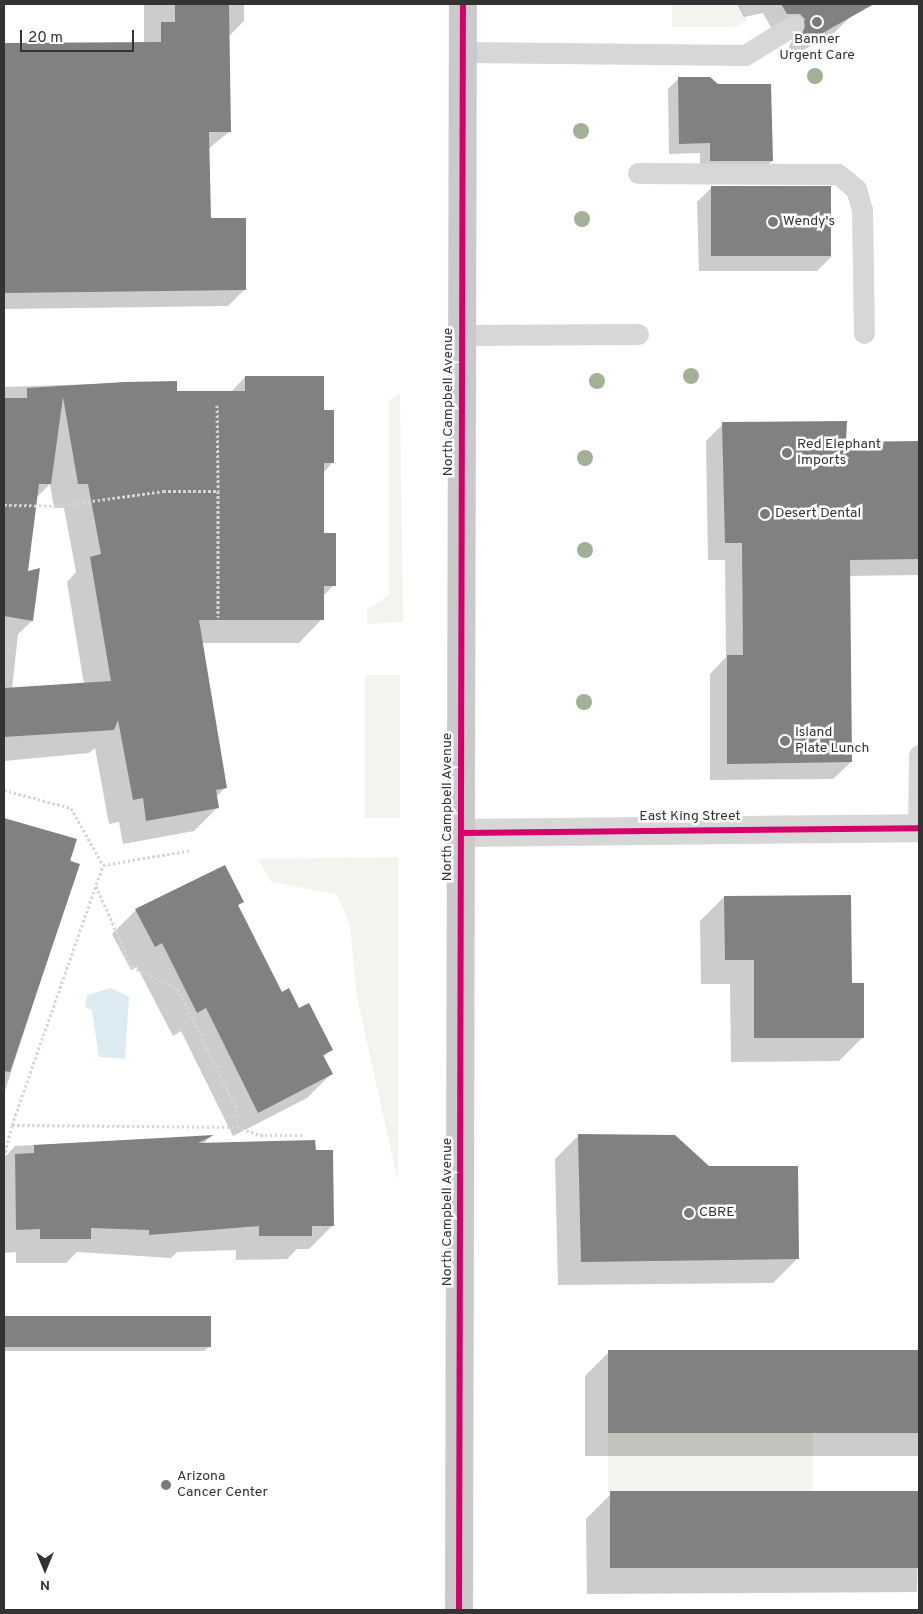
<!DOCTYPE html>
<html>
<head>
<meta charset="utf-8">
<style>
	body { margin:0 }
	#map { position:relative; width:923px; height:1614px; overflow:hidden; background:#fff; font-family:Overpass,sans-serif }
	div>[style] { position:absolute }
	.green>* { inset:0; background:#f1f5ed; transform-origin:0 0 }
	.water>* { inset:0; background:#ddebf3 }
	.shadow>* { inset:0; background:#0003 }
	.building>* { inset:0; background:#818181; transform-origin:0 0 }
	.path>* { height:3px; margin-top:-1.5px; transform-origin:0; background:repeating-linear-gradient(90deg,#d6d6d6 0 2.5px,transparent 0 5px) }
	.service>* { height:21px; margin:-10.5px; padding:0 10.5px; transform-origin:10.5px; border-radius:10.5px; background:#d7d7d7 }
	.minor>* { height:28px; margin:-14px; padding:0 14px; transform-origin:14px; border-radius:14px; background:#d7d7d7 }
	.primary>* { height:28px; margin:-14px; padding:0 14px; transform-origin:14px; border-radius:14px; background:#cacaca }
	.cycleway>* { height:6px; margin:-3px; padding:0 3px; transform-origin:3px; border-radius:3px; background:#d6006c }
	.trees>* { width:16px; height:16px; margin:-8px; border-radius:50%; background:#a2b095 }
	.dots>* { width:14px; height:14px; translate:-50% -50%; box-sizing:border-box; border:2px solid #fff; border-radius:50% }
	span { translate:-50% -50%; white-space:nowrap; text-align:center; line-height:1.15; -webkit-text-stroke:5px #fff; paint-order:stroke }
	.poi-label { font-size:14px; color:#333 }
	.left { translate:0 -50%; text-align:left }
	.street-label { font-size:14px; color:#333 }
	.frame { position:absolute; inset:0; border:5px solid #333; pointer-events:none }
	.north { position:absolute; left:20px; top:1544px; width:50px; height:50px; -webkit-text-stroke:4px #fff; paint-order:stroke; rotate:180deg; font-size:14px; font-weight:700; line-height:20px; text-align:center; color:#333 }
	.north::after { content:''; display:block; margin:auto; width:18px; height:22px; background:#333; clip-path:polygon(50% 0,100% 100%,50% 72%,0 100%) }
	.scale { position:absolute; left:20px; top:30px; width:114px; height:22px; box-sizing:border-box; border:2px solid #333; border-top:0; padding-left:6px; font-size:15px; line-height:18px; white-space:nowrap; color:#333; -webkit-text-stroke:4px #fff; paint-order:stroke }
</style>
</head>
<body>
<div id="map">
	<div class="green">
		<i style="clip-path:polygon(672px 4px,738px 4px,748px 20px,735px 27px,672px 27px)"></i>
		<i style="clip-path:polygon(400px 393px,403px 622px,367px 624px,367px 610px,389px 595px,389px 400px)"></i>
		<i style="left:365px;top:675px;width:35px;height:143px"></i>
		<i style="clip-path:polygon(398px 857px,398px 1182px,357px 997px,350px 925px,337px 894px,271px 882px,258px 859px)"></i>
		<i style="left:608px;top:1433px;width:205px;height:60px"></i>
	</div>
	<div class="water">
		<i style="clip-path:polygon(111px 988px,129px 997px,125px 1059px,99px 1057px,92px 1011px,85px 1007px,87px 995px)"></i>
	</div>
	<div class="shadow">
		<i style="clip-path:polygon(144px 4px,244px 4px,244px 21px,228px 37px,229px 132px,208px 149px,210px 220px,245px 289px,228px 306px,4px 309px,4px 44px,144px 43px)"></i>
		<i style="clip-path:polygon(737px 4px,843px 4px,850px 17px,835px 32px,790px 58px,786px 52px,792px 41px,789px 33px,772px 29px,763px 13px,744px 17px)"></i>
		<i style="clip-path:polygon(678px 79px,772px 161px,761px 171px,700px 171px,700px 153px,669px 154px,668px 89px)"></i>
		<i style="clip-path:polygon(712px 187px,832px 256px,817px 271px,699px 271px,697px 202px)"></i>
		<i style="clip-path:polygon(evenodd,245px 377px,322px 412px,333px 462px,323px 473px,323px 534px,334px 585px,322px 597px,322px 619px,299px 643px,201px 643px,226px 787px,216px 797px,218px 807px,194px 831px,123px 844px,119px 822px,109px 824px,95px 748px,89px 753px,4px 761px,4px 387px,125px 383px,176px 393px,230px 393px,245px 377px,50px 484px,54px 508px,64px 508px,76px 572px,67px 582px,84px 684px,12px 689px,18px 634px,32px 621px,27px 573px,36px 498px,50px 484px)"></i>
		<i style="clip-path:polygon(723px 424px,845px 443px,919px 442px,919px 575px,849px 576px,851px 762px,833px 779px,710px 780px,710px 674px,726px 657px,725px 560px,708px 560px,706px 441px)"></i>
		<i style="clip-path:polygon(4px 825px,25px 825px,78px 865px,4px 1094px)"></i>
		<i style="clip-path:polygon(724px 897px,851px 985px,863px 1037px,839px 1061px,731px 1062px,730px 984px,701px 984px,700px 921px)"></i>
		<i style="clip-path:polygon(242px 901px,237px 906px,282px 993px,331px 1049px,323px 1058px,331px 1074px,307px 1098px,233px 1136px,181px 1031px,173px 1036px,137px 967px,131px 970px,112px 934px,136px 910px)"></i>
		<i style="clip-path:polygon(579px 1135px,797px 1259px,773px 1283px,558px 1285px,555px 1159px)"></i>
		<i style="clip-path:polygon(211px 1136px,203px 1144px,314px 1152px,333px 1225px,309px 1249px,297px 1249px,287px 1259px,236px 1260px,236px 1250px,177px 1252px,171px 1258px,77px 1252px,66px 1263px,16px 1263px,16px 1252px,4px 1253px,4px 1158px,15px 1146px)"></i>
		<i style="clip-path:polygon(210px 1318px,210px 1346px,204px 1351px,4px 1351px,4px 1320px)"></i>
		<i style="clip-path:polygon(609px 1352px,919px 1353px,919px 1456px,585px 1456px,585px 1376px)"></i>
		<i style="clip-path:polygon(919px 1492px,917px 1592px,587px 1594px,586px 1519px,610px 1495px)"></i>
	</div>
	<div class="building">
		<i style="clip-path:polygon(175px 4px,229px 4px,231px 132px,209px 132px,211px 218px,246px 218px,246px 290px,4px 293px,4px 43px,161px 42px,161px 22px,175px 22px)"></i>
		<i style="clip-path:polygon(781px 4px,874px 4px,805px 43px,800px 36px,805px 19px,800px 14px,787px 14px)"></i>
		<i style="clip-path:polygon(678px 77px,710px 77px,718px 84px,771px 84px,773px 161px,710px 161px,710px 143px,679px 144px)"></i>
		<i style="left:711px;top:186px;width:120px;height:70px"></i>
		<i style="clip-path:polygon(245px 376px,324px 376px,324px 410px,334px 410px,334px 463px,324px 463px,324px 533px,336px 533px,336px 586px,324px 586px,324px 620px,199px 620px,227px 788px,216px 790px,219px 808px,146px 821px,143px 798px,133px 800px,118px 720px,114px 730px,4px 737px,4px 688px,111px 681px,90px 557px,101px 554px,88px 484px,78px 484px,63px 397px,51px 484px,39px 484px,28px 571px,40px 568px,33px 621px,4px 616px,4px 398px,27px 398px,27px 388px,125px 382px,177px 381px,177px 391px,245px 391px)"></i>
		<i style="clip-path:polygon(847px 421px,846px 442px,919px 441px,919px 559px,850px 560px,852px 762px,727px 764px,727px 655px,743px 655px,742px 543px,725px 543px,722px 422px)"></i>
		<i style="clip-path:polygon(4px 818px,77px 839px,70px 861px,80px 864px,10px 1072px,4px 1071px)"></i>
		<i style="clip-path:polygon(225px 865px,244px 902px,238px 905px,282px 992px,289px 988px,299px 1008px,309px 1003px,333px 1050px,323px 1055px,333px 1074px,258px 1113px,206px 1008px,197px 1013px,162px 943px,155px 947px,135px 909px)"></i>
		<i style="clip-path:polygon(851px 895px,852px 983px,864px 983px,864px 1038px,754px 1038px,754px 960px,725px 960px,724px 896px)"></i>
		<i style="clip-path:polygon(578px 1134px,675px 1135px,709px 1166px,798px 1166px,799px 1259px,581px 1262px)"></i>
		<i style="clip-path:polygon(214px 1135px,198px 1143px,315px 1140px,316px 1150px,333px 1150px,334px 1226px,312px 1226px,312px 1236px,259px 1236px,259px 1226px,149px 1235px,149px 1230px,91px 1228px,91px 1239px,40px 1239px,40px 1229px,16px 1230px,15px 1154px,34px 1153px,34px 1145px)"></i>
		<i style="left:211px;top:1316px;width:31px;height:207px;rotate:90deg"></i>
		<i style="left:608px;top:1350px;width:311px;height:83px"></i>
		<i style="left:919px;top:1491px;width:77px;height:309px;rotate:90deg"></i>
	</div>
	<div class="path">
		<i style="left:217px;top:405px;width:86px;rotate:89.3deg"></i>
		<i style="left:4px;top:505px;width:54px;rotate:1.1deg"></i>
		<i style="left:58px;top:506px;width:106px;rotate:-8.1deg"></i>
		<i style="left:163px;top:491px;width:55px"></i>
		<i style="left:218px;top:491px;width:126px;rotate:90deg"></i>
		<i style="left:4px;top:790px;width:69px;rotate:15deg"></i>
		<i style="left:71px;top:808px;width:65px;rotate:60.7deg"></i>
		<i style="left:96px;top:886px;width:89px;rotate:66deg"></i>
		<i style="left:132px;top:967px;width:51px;rotate:25.6deg"></i>
		<i style="left:178px;top:989px;width:134px;rotate:63.8deg"></i>
		<i style="left:237px;top:1109px;width:18px;rotate:90deg"></i>
		<i style="left:12px;top:1125px;width:275px;rotate:-70.7deg"></i>
		<i style="left:103px;top:865px;width:90px;rotate:-9.6deg"></i>
		<i style="left:4px;top:1157px;width:33px;rotate:-76deg"></i>
		<i style="left:12px;top:1125px;width:225px;rotate:0.5deg"></i>
		<i style="left:237px;top:1127px;width:24px;rotate:19deg"></i>
		<i style="left:260px;top:1135px;width:43px"></i>
	</div>
	<div class="service">
		<i style="left:462px;top:52px;width:283px;rotate:0.6deg"></i>
		<i style="left:745px;top:55px;width:57px;rotate:-31.5deg"></i>
		<i style="left:638px;top:173px;width:200px;rotate:0.3deg"></i>
		<i style="left:838px;top:174px;width:23px;rotate:40deg"></i>
		<i style="left:856px;top:189px;width:22px;rotate:74deg"></i>
		<i style="left:862px;top:210px;width:123px;rotate:89.1deg"></i>
		<i style="left:462px;top:335px;width:176px;rotate:-0.3deg"></i>
		<i style="left:918px;top:828px;width:73px;rotate:-89.2deg"></i>
	</div>
	<div class="minor">
		<i style="left:461px;top:833px;width:458px;rotate:-0.6deg"></i>
	</div>
	<div class="primary">
		<i style="left:459px;top:1610px;width:1606px;rotate:-89.86deg"></i>
	</div>
	<div class="cycleway">
		<i style="left:461px;top:833px;width:458px;rotate:-0.6deg"></i>
		<i style="left:459px;top:1610px;width:1606px;rotate:-89.86deg"></i>
	</div>
	<div class="trees">
		<i style="left:815px;top:76px"></i>
		<i style="left:581px;top:131px"></i>
		<i style="left:582px;top:219px"></i>
		<i style="left:691px;top:376px"></i>
		<i style="left:597px;top:381px"></i>
		<i style="left:585px;top:458px"></i>
		<i style="left:585px;top:550px"></i>
		<i style="left:584px;top:702px"></i>
	</div>
	<div class="dots">
		<i style="left:817px;top:22px;background:#7a7a7a"></i>
		<i style="left:773px;top:222px;background:#7a7a7a"></i>
		<i style="left:787px;top:453px;background:#7a7a7a"></i>
		<i style="left:765px;top:514px;background:#7a7a7a"></i>
		<i style="left:785px;top:741px;background:#7a7a7a"></i>
		<i style="left:689px;top:1213px;background:#7a7a7a"></i>
		<i style="left:166px;top:1485px;background:#7a7a7a"></i>
	</div>
	<div class="poi-label">
		<span style="left:817px;top:48px">Banner<br>Urgent Care</span>
		<span class="left" style="left:783px;top:222px">Wendy's</span>
		<span class="left" style="left:797px;top:453px">Red Elephant<br>Imports</span>
		<span class="left" style="left:775px;top:514px">Desert Dental</span>
		<span class="left" style="left:795px;top:741px">Island<br>Plate Lunch</span>
		<span class="left" style="left:699px;top:1213px">CBRE</span>
		<span class="left" style="left:177px;top:1485px">Arizona<br>Cancer Center</span>
	</div>
	<div class="street-label">
		<span style="left:449px;top:402px;rotate:-90deg">North Campbell Avenue</span>
		<span style="left:448px;top:807px;rotate:-90deg">North Campbell Avenue</span>
		<span style="left:690px;top:817px">East King Street</span>
		<span style="left:448px;top:1212px;rotate:-90deg">North Campbell Avenue</span>
	</div>
	<div class="frame"></div>
	<div class="north">N</div>
	<div class="scale">20 m</div>
</div>
</body>
</html>
